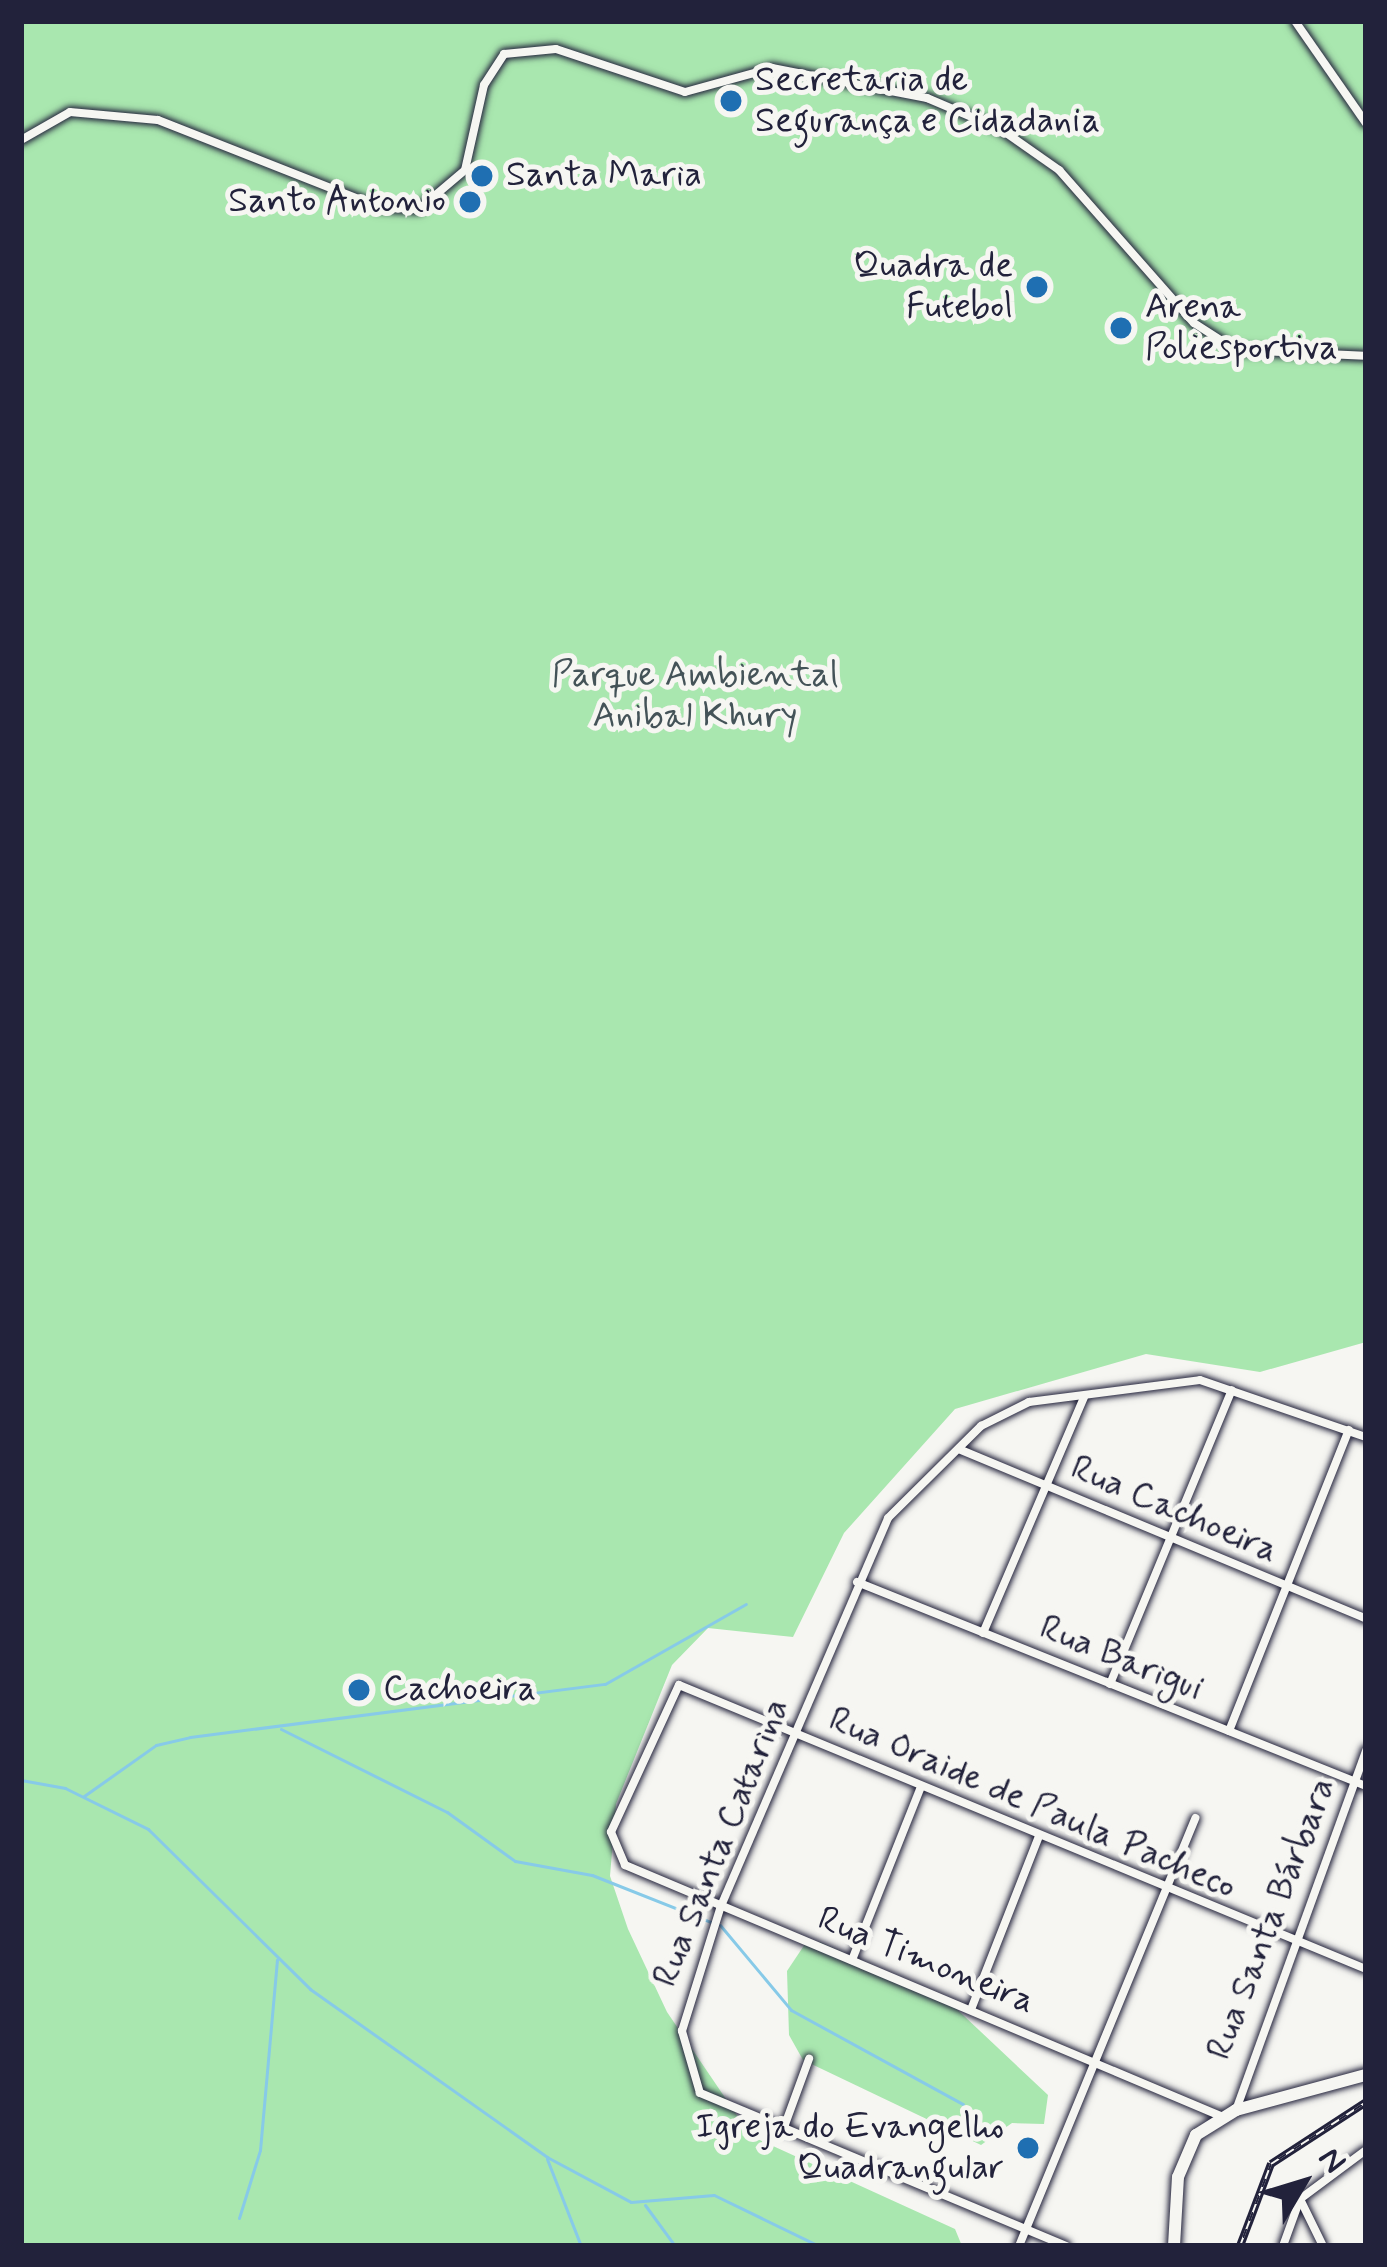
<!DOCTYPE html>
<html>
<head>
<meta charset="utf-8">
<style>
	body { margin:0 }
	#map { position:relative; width:1387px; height:2267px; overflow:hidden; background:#f6f6f2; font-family:Mynerve,sans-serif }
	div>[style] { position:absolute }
	.green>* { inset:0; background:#a9e7af }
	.stream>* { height:3px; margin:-1.5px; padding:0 1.5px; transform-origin:1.5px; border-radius:1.5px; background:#87cae8 }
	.roads { filter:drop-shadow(0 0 3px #22223b) drop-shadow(0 0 3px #22223b) }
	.street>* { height:8px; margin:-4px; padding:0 4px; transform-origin:4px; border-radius:4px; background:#f6f6f2 }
	.secondary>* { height:12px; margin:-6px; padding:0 6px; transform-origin:6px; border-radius:6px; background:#f6f6f2 }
	.rail>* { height:8px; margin-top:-4px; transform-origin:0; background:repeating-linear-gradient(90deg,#f6f6f2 0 9px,#22223b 0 18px); box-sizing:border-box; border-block:3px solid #22223b }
	.dots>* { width:33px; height:33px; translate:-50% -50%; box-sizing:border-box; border:6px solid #f6f6f2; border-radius:50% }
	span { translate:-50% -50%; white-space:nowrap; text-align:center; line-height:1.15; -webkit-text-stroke:10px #f6f6f2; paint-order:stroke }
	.poi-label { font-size:36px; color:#22223b }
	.left { translate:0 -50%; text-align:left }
	.right { translate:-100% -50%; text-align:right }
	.park-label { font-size:36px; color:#445358 }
	.street-label { font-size:36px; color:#22223b }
	.frame { position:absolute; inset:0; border:24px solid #22223b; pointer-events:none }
	.north { position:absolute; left:1243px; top:2123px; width:120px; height:120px; -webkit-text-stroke:9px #f6f6f2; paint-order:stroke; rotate:52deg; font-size:33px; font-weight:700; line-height:48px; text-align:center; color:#22223b }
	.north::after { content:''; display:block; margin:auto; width:42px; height:54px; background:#22223b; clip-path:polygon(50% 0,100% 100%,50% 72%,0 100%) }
</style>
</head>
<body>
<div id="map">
	<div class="green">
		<i style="clip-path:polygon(21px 21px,1366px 21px,1366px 1342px,1260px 1372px,1146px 1354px,955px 1409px,844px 1533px,793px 1637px,708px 1628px,672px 1665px,616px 1804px,610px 1876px,628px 1929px,667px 2012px,751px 2136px,955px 2229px,962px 2246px,21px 2246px)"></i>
		<i style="clip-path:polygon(820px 1942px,946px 1999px,1048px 2095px,1044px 2124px,1012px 2123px,981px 2145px,803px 2060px,789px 2035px,787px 1971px,805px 1944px)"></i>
	</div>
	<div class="stream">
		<i style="left:281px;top:1729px;width:186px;rotate:26.6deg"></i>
		<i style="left:447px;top:1812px;width:84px;rotate:35.8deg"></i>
		<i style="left:515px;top:1861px;width:78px;rotate:10.3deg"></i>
		<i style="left:592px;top:1875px;width:128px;rotate:21.6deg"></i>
		<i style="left:21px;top:1780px;width:45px;rotate:10.3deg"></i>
		<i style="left:65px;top:1788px;width:93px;rotate:26.3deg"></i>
		<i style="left:148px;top:1829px;width:228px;rotate:44.6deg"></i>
		<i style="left:310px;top:1989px;width:291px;rotate:35.3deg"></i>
		<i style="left:547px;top:2157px;width:95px;rotate:28.2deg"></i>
		<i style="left:631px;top:2202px;width:83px;rotate:-4.8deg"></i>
		<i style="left:714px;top:2195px;width:117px;rotate:25.9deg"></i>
		<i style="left:84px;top:1796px;width:88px;rotate:-35.3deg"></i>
		<i style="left:156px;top:1745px;width:35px;rotate:-13deg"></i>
		<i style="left:190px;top:1737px;width:418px;rotate:-7.3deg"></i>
		<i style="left:605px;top:1684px;width:162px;rotate:-29.6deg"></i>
		<i style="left:720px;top:1925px;width:111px;rotate:50.1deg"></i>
		<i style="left:791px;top:2010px;width:196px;rotate:28.7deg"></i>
		<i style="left:547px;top:2159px;width:93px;rotate:68.7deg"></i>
		<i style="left:645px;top:2205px;width:51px;rotate:53.8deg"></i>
		<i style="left:239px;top:2218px;width:71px;rotate:-72.8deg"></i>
		<i style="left:260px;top:2150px;width:191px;rotate:-84.9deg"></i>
	</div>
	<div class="roads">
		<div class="street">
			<i style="left:1295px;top:21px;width:124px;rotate:55.2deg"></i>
			<i style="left:21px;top:140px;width:56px;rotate:-29.7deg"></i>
			<i style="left:70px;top:112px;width:88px;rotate:5.2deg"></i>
			<i style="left:158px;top:120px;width:238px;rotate:21.5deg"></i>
			<i style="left:379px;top:207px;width:40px;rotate:2.9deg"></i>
			<i style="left:419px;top:209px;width:60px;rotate:-40.3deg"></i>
			<i style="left:465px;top:170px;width:87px;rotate:-77.4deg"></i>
			<i style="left:484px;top:85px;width:37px;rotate:-57deg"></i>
			<i style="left:504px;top:54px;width:52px;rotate:-5.5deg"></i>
			<i style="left:556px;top:49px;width:136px;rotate:18.4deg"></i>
			<i style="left:685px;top:92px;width:90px;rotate:-15.4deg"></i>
			<i style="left:772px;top:68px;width:158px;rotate:11deg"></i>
			<i style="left:927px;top:98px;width:82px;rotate:23.1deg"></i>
			<i style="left:1002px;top:130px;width:70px;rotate:35.1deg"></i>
			<i style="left:1059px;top:170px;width:204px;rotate:48.6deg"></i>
			<i style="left:1194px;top:323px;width:50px;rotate:32.7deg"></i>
			<i style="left:1236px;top:350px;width:130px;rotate:2.6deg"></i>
			<i style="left:961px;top:1450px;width:439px;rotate:22.6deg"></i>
			<i style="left:857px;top:1582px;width:548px;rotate:21.84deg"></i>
			<i style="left:983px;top:1633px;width:257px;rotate:-66.8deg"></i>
			<i style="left:1110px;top:1684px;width:318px;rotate:-67.5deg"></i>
			<i style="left:1229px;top:1731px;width:324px;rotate:-68.3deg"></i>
			<i style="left:852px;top:1960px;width:186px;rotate:-68.3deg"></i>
			<i style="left:972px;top:2007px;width:184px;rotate:-68.6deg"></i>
			<i style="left:1236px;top:2110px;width:383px;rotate:-70.1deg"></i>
			<i style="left:1223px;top:2117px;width:649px;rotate:-157.15deg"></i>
			<i style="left:625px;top:1865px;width:36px;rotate:-113deg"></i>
			<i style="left:611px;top:1832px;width:162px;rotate:-65.2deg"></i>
			<i style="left:679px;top:1685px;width:743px;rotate:22.46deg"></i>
			<i style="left:783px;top:2130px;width:76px;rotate:-69.9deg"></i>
			<i style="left:1300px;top:2199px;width:52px;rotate:63.9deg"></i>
			<i style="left:1019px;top:2246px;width:463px;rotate:-67.6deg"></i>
			<i style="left:1066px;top:2246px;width:397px;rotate:-157.3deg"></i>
			<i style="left:700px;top:2093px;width:65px;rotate:-106.2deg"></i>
			<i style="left:682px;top:2031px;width:131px;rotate:-72.7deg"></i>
			<i style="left:721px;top:1906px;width:422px;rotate:-66.7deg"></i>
			<i style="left:888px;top:1518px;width:131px;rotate:-44.7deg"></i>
			<i style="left:981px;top:1426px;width:54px;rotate:-26.6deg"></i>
			<i style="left:1029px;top:1402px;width:172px;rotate:-7.3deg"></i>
			<i style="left:1200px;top:1380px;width:176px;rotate:19deg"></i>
			<i style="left:1283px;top:2246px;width:50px;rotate:-70.1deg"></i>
			<i style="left:1300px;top:2199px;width:82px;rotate:-36.6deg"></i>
		</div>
		<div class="secondary">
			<i style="left:1174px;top:2246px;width:69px;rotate:-86.7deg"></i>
			<i style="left:1178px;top:2177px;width:46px;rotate:-66.8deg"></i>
			<i style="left:1196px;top:2135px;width:47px;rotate:-32deg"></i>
			<i style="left:1236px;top:2110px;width:135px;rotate:-15.1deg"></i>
		</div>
	</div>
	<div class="rail">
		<i style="left:1240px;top:2246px;width:88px;rotate:-69.3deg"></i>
		<i style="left:1271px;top:2164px;width:113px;rotate:-33.1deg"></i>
	</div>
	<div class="dots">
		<i style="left:731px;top:101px;background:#1f6fb2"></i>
		<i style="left:482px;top:176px;background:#1f6fb2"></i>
		<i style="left:470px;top:202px;background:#1f6fb2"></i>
		<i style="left:1037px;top:287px;background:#1f6fb2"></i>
		<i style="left:1121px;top:328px;background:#1f6fb2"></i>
		<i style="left:359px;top:1690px;background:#1f6fb2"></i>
		<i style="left:1028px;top:2148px;background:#1f6fb2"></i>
	</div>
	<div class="poi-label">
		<span class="left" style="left:755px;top:101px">Secretaria de<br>Segurança e Cidadania</span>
		<span class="left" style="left:506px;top:176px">Santa Maria</span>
		<span class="right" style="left:446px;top:202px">Santo Antonio</span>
		<span class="right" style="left:1013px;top:287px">Quadra de<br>Futebol</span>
		<span class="left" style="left:1145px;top:328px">Arena<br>Poliesportiva</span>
		<span class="left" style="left:383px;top:1690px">Cachoeira</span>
		<span class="right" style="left:1004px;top:2148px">Igreja do Evangelho<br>Quadrangular</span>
	</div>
	<div class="park-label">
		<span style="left:695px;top:696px">Parque Ambiental<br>Anibal Khury</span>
	</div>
	<div class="street-label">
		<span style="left:1174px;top:1510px;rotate:23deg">Rua Cachoeira</span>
		<span style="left:1121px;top:1659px;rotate:22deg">Rua Barigui</span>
		<span style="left:1032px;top:1804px;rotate:23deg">Rua Oraide de Paula Pacheco</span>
		<span style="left:722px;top:1843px;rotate:-68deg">Rua Santa Catarina</span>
		<span style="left:1272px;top:1919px;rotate:-69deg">Rua Santa Bárbara</span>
		<span style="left:926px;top:1961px;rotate:22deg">Rua Timoneira</span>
	</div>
	<div class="frame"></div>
	<div class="north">N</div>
</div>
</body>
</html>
